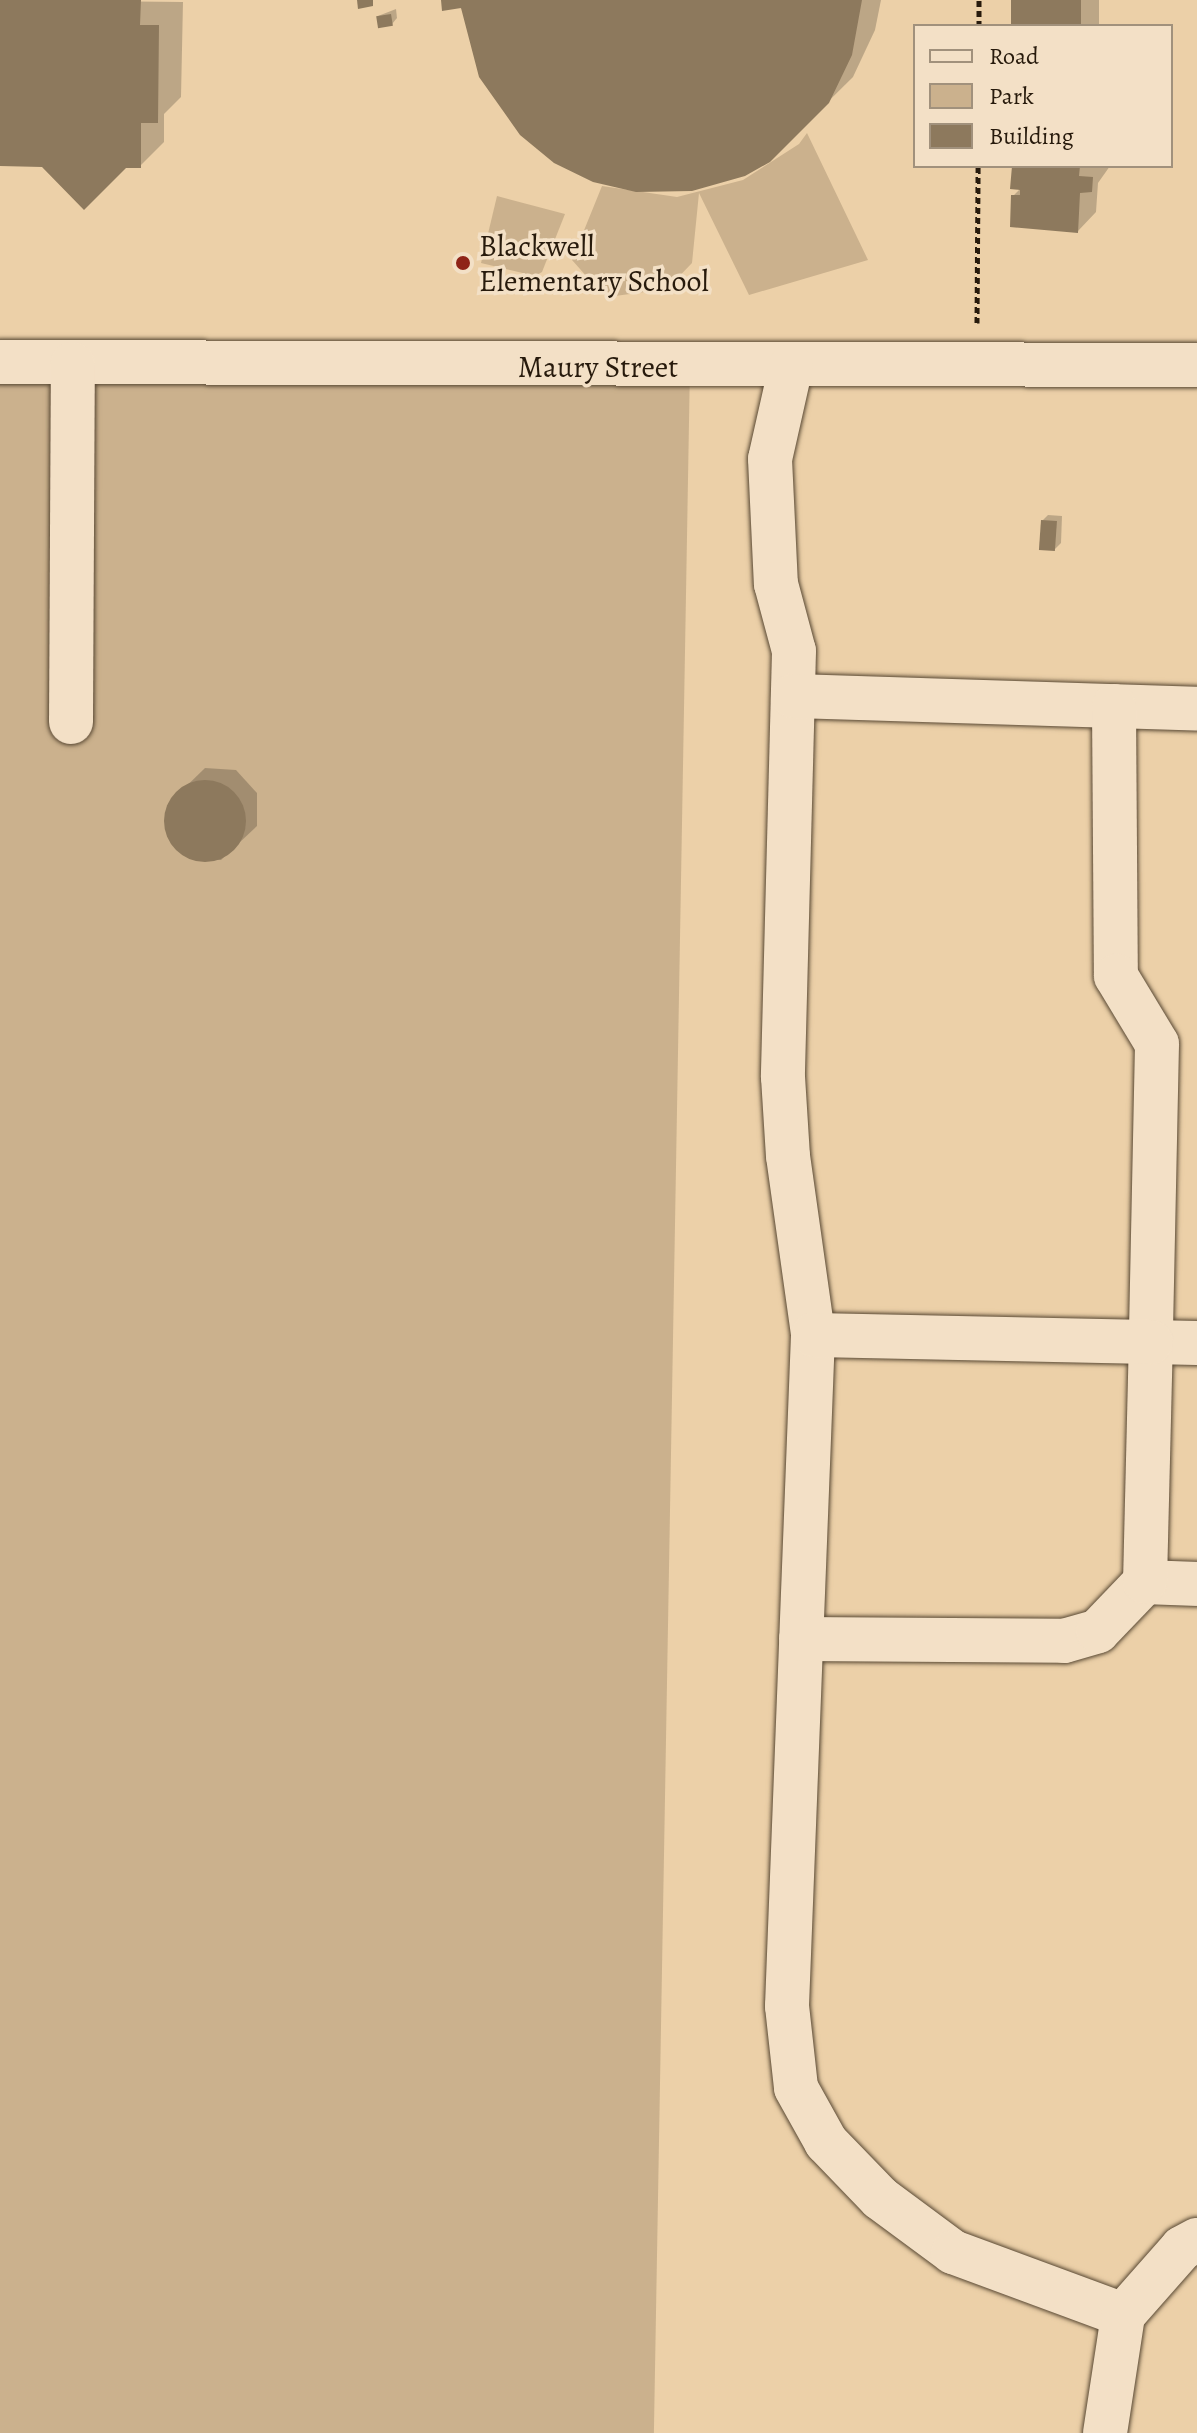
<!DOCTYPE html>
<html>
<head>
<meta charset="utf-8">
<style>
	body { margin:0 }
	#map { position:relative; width:1197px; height:2433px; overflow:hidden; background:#ecd0a8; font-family:Alegreya,serif }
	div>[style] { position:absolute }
	.green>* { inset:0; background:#cbb18d; transform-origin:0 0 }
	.shadow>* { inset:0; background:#0003 }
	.building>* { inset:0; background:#8d795d; transform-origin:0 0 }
	.round { border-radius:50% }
	.path>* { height:5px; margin-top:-2.5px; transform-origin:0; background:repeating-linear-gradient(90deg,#271a0c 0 6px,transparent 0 10px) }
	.roads { filter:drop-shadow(0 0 2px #584833) drop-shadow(0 0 2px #584833) }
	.minor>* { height:44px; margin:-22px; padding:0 22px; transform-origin:22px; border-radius:22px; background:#f3e0c6 }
	.dots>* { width:22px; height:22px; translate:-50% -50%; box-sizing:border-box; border:4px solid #f3e0c6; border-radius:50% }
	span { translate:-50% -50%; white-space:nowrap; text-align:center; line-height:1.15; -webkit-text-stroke:7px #f3e0c6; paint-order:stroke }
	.poi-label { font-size:30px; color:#271a0c }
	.left { translate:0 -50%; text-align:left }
	.street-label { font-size:30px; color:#271a0c }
	.legend { position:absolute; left:913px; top:24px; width:260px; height:144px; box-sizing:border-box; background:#f3e0c6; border:2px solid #a1917c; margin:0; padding:10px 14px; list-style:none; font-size:24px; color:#271a0c }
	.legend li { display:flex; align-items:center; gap:16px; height:40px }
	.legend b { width:40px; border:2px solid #a1917c }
</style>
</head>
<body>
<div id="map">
	<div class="green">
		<i style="clip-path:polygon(807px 133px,868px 260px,749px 295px,699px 193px,692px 263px,667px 289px,615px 296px,596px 287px,572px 260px,602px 186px,677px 197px,743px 180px,799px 144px)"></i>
		<i style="clip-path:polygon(497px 196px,565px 214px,542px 272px,535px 276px,481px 263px)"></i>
		<i style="left:0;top:359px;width:690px;height:2074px;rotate:1deg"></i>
	</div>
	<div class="shadow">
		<i style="clip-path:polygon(0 0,183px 2px,181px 97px,164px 114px,164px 142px,140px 166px,0 164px)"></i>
		<i style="clip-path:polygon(444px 0,881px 0,875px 30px,853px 77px,769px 160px)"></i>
		<i style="clip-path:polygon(1013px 0,1099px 0,1099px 26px,1109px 26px,1013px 26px)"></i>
		<i style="clip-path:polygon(396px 9px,397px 18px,392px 24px,378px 16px)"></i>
		<i style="clip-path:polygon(1014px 166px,1110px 166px,1098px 183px,1096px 212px,1078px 231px,1013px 196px,1021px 188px)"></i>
		<i style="clip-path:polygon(1048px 515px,1062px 516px,1061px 543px,1055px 549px,1042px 521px)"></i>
		<i style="clip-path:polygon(205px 768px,236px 770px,257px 793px,257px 826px,221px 860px,190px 859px,167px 835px,168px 804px)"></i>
	</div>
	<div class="building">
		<i style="clip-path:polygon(0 0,141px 0,140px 25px,159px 25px,158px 123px,141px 123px,141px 168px,126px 168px,84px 210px,42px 167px,0 166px)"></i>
		<i style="clip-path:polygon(357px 0,373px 0,373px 6px,358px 9px)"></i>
		<i style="clip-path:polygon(441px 0,862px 0,852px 55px,829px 103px,770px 162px,745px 176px,692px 191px,636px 192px,593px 182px,554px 163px,520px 135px,479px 77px,461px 8px,442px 11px)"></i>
		<i style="left:1011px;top:0;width:70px;height:26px"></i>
		<i style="left:391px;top:14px;width:12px;height:15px;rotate:81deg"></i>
		<i style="clip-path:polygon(1012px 166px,1080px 166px,1079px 176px,1093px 177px,1092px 192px,1080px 193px,1078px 233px,1010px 227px,1011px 195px,1020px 195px,1020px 190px,1010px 189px)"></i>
		<i style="left:1041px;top:520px;width:16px;height:30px;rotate:4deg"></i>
		<i class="round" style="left:164px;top:780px;width:82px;height:82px"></i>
	</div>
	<div class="path">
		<i style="left:979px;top:26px;width:26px;rotate:-90deg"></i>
		<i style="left:977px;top:323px;width:157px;rotate:-89.6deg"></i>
	</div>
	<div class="roads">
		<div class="minor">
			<i style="left:0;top:362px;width:1197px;rotate:0.14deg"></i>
			<i style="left:791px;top:366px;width:95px;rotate:102.7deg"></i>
			<i style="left:770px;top:459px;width:125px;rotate:87.3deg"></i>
			<i style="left:776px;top:584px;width:69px;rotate:75deg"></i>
			<i style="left:794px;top:651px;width:426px;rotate:91.5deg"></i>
			<i style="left:783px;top:1077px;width:79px;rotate:86.4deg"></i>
			<i style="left:788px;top:1156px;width:181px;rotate:82deg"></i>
			<i style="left:813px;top:1335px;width:672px;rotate:92.22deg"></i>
			<i style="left:787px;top:2006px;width:82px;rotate:83.7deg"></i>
			<i style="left:796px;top:2088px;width:62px;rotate:60.9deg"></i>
			<i style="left:826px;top:2142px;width:78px;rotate:46deg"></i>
			<i style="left:880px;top:2198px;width:91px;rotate:36.5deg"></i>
			<i style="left:953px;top:2252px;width:181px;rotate:20.3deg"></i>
			<i style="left:793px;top:696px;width:404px;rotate:1.8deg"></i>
			<i style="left:1114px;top:706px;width:270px;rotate:89.6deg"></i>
			<i style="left:1116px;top:976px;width:79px;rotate:58.9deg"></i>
			<i style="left:1157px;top:1044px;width:298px;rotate:91.2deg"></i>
			<i style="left:1151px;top:1342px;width:46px;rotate:1.2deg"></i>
			<i style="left:71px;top:722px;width:358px;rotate:-89.7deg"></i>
			<i style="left:1145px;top:1582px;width:52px;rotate:2.2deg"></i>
			<i style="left:801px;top:1639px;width:263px;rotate:0.4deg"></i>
			<i style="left:1064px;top:1641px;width:35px;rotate:-16deg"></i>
			<i style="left:1098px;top:1631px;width:68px;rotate:-46.2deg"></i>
			<i style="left:1145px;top:1582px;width:240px;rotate:-88.6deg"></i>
			<i style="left:1151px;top:1342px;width:338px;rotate:-178.8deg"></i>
			<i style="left:1105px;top:2433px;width:119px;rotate:-81.3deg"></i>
			<i style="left:1123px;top:2315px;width:89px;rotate:-48.6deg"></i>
			<i style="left:1182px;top:2248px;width:17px;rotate:-28deg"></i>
		</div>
	</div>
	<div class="dots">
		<i style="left:463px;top:263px;background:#8f2418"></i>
	</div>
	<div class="poi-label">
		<span class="left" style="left:479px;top:263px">Blackwell<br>Elementary School</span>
	</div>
	<div class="street-label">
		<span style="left:598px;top:367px">Maury Street</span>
	</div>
	<ul class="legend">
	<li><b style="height:10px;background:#f3e0c6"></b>Road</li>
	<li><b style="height:22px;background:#cbb18d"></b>Park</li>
	<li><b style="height:22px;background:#8d795d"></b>Building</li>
	</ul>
</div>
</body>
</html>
